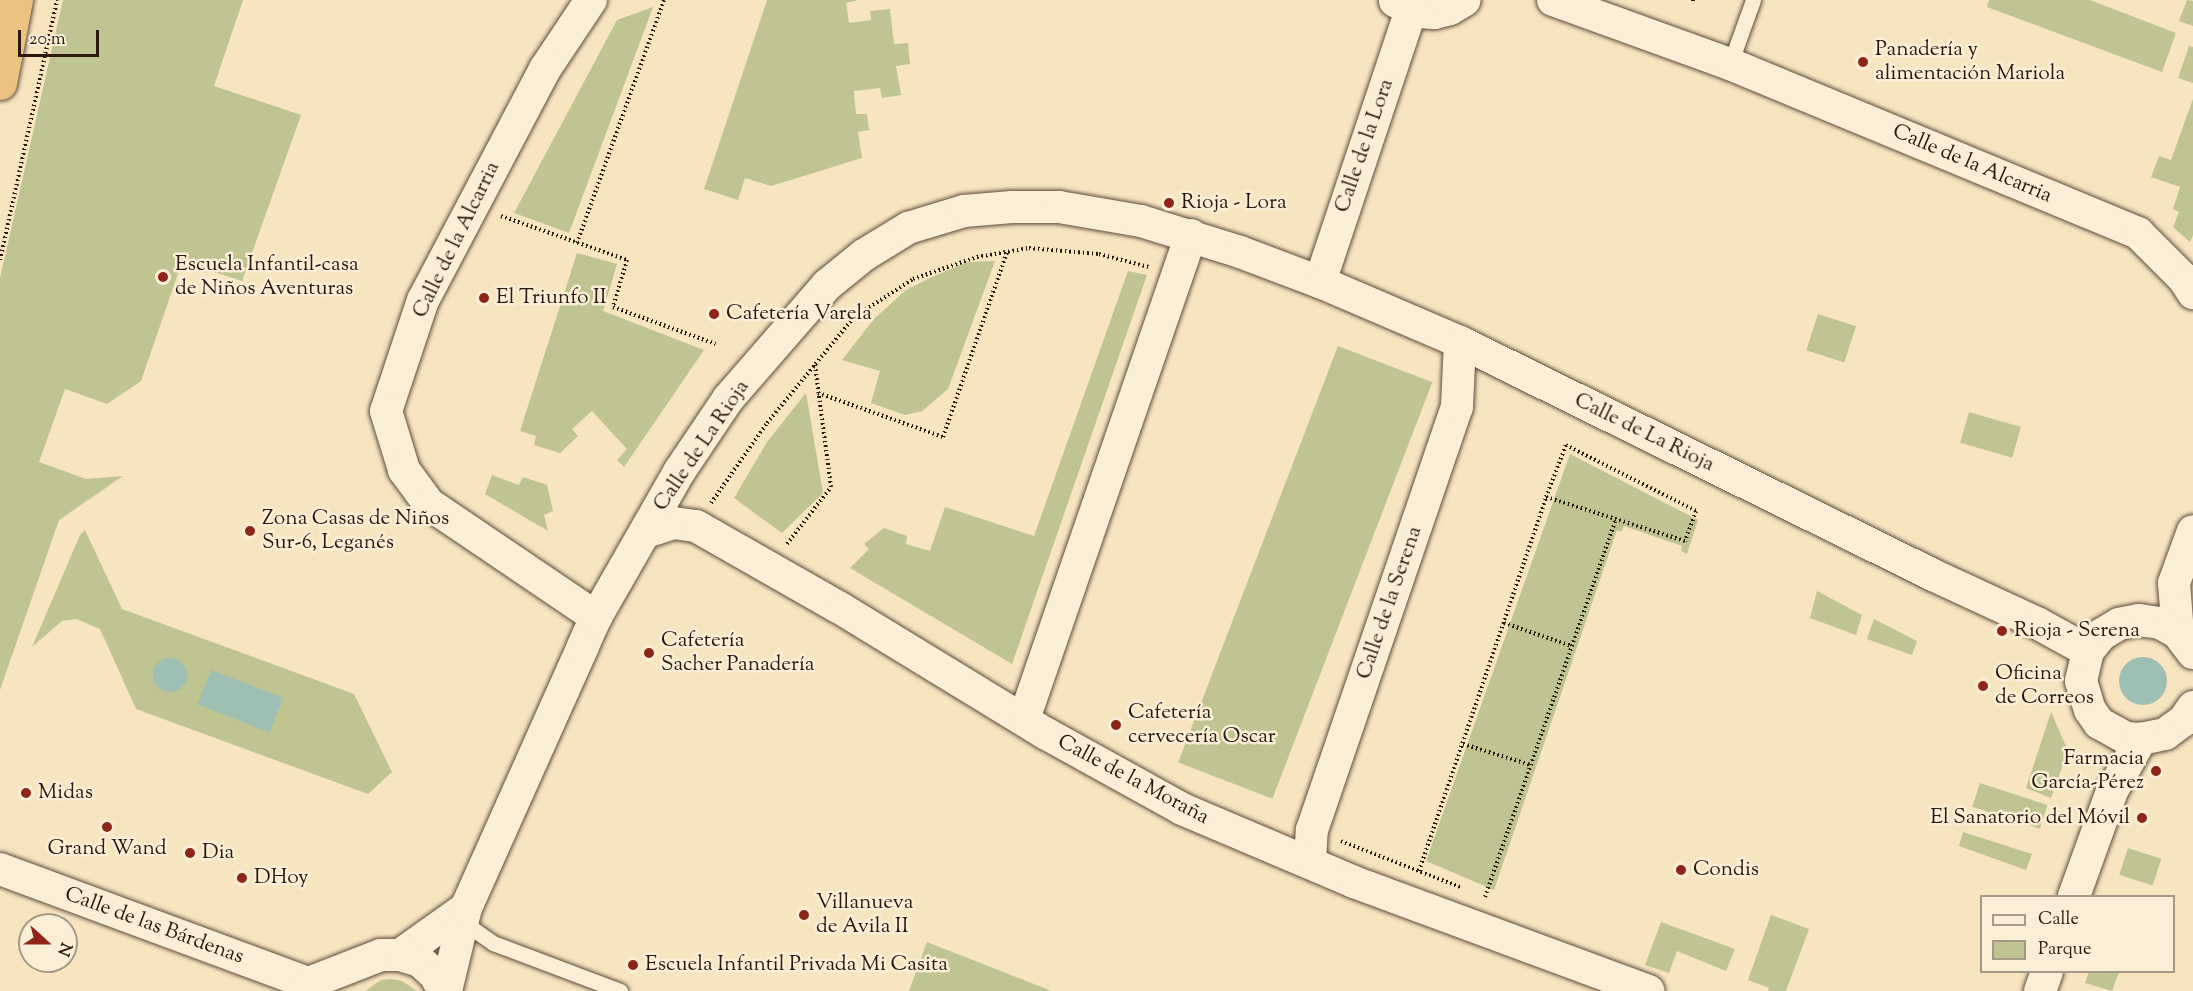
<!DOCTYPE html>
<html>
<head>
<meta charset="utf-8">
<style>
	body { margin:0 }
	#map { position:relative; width:2193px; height:991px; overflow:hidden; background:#f7e5c0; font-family:"Sorts Mill Goudy",serif }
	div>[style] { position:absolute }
	.green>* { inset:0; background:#bfc491; transform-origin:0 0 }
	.water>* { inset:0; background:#9dbfb4; transform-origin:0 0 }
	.round { border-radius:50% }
	.path>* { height:4px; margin-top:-2px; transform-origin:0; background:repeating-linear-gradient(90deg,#2b1911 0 1.5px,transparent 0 4.5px) }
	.roads { filter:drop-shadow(0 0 2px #5e4c3d) drop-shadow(0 0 2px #5e4c3d) }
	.service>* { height:15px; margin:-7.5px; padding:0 7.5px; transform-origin:7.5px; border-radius:7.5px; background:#faeed6 }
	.minor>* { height:32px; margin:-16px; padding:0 16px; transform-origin:16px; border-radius:16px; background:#faeed6 }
	.trunk>* { height:33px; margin:-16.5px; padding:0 16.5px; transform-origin:16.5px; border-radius:16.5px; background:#ecc280 }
	.dots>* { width:16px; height:16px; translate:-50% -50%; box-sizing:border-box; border:3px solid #faeed6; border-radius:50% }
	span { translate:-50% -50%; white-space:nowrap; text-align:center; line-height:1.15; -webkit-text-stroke:5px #faeed6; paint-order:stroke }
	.poi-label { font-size:21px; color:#2b1911 }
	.left { translate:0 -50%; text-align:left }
	.right { translate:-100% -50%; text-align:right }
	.street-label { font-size:21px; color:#2b1911 }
	.legend { position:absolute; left:1980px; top:895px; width:195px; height:78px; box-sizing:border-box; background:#faeed6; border:2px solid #a79987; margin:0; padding:8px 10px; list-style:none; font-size:18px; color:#2b1911 }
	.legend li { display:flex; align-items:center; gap:12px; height:30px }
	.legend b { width:30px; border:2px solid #a79987 }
	.north { position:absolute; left:18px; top:913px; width:60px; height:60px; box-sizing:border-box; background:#faeed6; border:2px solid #a79987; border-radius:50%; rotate:111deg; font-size:16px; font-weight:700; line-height:24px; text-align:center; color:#2b1911 }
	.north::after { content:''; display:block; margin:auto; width:21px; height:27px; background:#8f2418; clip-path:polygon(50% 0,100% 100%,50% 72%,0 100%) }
	.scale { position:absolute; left:18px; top:30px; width:81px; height:27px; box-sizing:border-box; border:3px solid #2b1911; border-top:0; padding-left:8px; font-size:18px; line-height:21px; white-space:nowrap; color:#2b1911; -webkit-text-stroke:4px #faeed6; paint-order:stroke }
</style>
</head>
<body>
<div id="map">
	<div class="green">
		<i style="clip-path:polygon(63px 0,243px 0,214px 86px,301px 115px,242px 281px,182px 262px,141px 381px,107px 404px,65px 389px,39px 462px,86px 479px,123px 476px,59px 520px,0 690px,0 278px)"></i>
		<i style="clip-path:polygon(767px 0,858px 0,846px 3px,849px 23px,871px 20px,870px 11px,890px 9px,894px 44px,908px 43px,910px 64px,896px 66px,901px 95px,882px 98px,880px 88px,854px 91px,856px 114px,867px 114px,869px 130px,858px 132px,862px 158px,771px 186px,745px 178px,738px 200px,704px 189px)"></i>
		<i style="clip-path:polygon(1989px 0,2090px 0,2176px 33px,2162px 72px,1987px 7px)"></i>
		<i style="clip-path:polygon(2187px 0,2193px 1px,2193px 26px,2179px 21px)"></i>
		<i style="clip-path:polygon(653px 7px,569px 233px,514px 213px,617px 20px)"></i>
		<i style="clip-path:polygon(2189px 46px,2193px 47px,2193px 83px,2178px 78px)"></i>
		<i style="clip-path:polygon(2193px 99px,2193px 235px,2190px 242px,2173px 227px,2179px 212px,2173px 209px,2180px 187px,2151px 177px,2159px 156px,2171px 160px)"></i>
		<i style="clip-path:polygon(577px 253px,617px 264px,603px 311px,704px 350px,624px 467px,617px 460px,627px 449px,592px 411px,572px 429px,578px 436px,560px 453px,534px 445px,536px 436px,520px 431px)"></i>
		<i style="clip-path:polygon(995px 261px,948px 389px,922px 411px,905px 415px,871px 403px,880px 371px,842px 360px,874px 319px,906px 290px,934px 276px,968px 262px)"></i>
		<i style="clip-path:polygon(1128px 271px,1147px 275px,1012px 664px,850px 568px,869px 549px,864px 544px,884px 528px,907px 536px,906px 544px,930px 551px,945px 507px,1034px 536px)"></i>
		<i style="left:1818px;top:314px;width:40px;height:38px;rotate:18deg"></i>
		<i style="left:1338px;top:346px;width:101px;height:446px;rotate:21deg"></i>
		<i style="clip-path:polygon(806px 393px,823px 493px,782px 533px,734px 498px,767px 442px)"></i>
		<i style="left:1969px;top:412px;width:54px;height:32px;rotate:16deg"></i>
		<i style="clip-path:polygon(1570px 454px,1698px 520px,1687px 554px,1681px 551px,1682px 546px,1624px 526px,1621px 532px,1617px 530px,1494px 890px,1426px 861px)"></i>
		<i style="clip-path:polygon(492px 475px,519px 485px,523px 477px,547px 485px,553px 511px,544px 515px,548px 531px,485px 494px)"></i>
		<i style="clip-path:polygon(85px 530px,122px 609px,354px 694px,392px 772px,368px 794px,136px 709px,100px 629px,76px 619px,62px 621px,32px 647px,80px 535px)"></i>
		<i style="clip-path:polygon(1817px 591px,1862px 615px,1856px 635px,1810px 618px)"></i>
		<i style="clip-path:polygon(1874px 619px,1917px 641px,1912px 655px,1867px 639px)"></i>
		<i style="clip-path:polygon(2051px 712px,2068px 751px,2051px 798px,2026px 788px)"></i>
		<i style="left:1980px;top:783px;width:71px;height:25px;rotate:18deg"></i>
		<i style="clip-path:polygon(1963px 832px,2032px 854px,2026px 870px,1959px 846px)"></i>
		<i style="left:2128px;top:848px;width:35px;height:28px;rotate:18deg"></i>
		<i style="clip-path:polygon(1771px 915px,1809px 929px,1786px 991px,1768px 991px,1769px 988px,1748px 980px)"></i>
		<i style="clip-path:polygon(1661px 922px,1735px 949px,1726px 971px,1677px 951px,1669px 973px,1645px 965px)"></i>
		<i style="clip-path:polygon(927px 942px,932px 944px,1052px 991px,909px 991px)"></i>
		<i style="clip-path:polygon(2089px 972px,2119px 972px,2112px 991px,2085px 983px)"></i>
		<i style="clip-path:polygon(392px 979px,402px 981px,417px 991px,365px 991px,381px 980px)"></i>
	</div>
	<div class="water">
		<i class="round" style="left:2119px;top:657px;width:48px;height:48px"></i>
		<i class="round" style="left:153px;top:658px;width:34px;height:34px"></i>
		<i style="left:211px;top:670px;width:77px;height:37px;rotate:21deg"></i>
	</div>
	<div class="path">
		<i style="left:1693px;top:1px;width:1px;rotate:-90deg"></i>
		<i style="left:501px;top:216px;width:133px;rotate:19.2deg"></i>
		<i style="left:627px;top:260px;width:49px;rotate:106.6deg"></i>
		<i style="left:613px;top:307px;width:109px;rotate:19.8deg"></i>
		<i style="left:577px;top:243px;width:258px;rotate:-70.3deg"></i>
		<i style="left:0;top:260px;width:266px;rotate:-77.6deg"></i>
		<i style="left:818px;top:393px;width:133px;rotate:19.4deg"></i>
		<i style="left:943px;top:437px;width:196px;rotate:-70.9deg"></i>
		<i style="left:711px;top:503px;width:98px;rotate:-55deg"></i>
		<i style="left:767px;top:423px;width:137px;rotate:-50.6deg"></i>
		<i style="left:854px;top:317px;width:70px;rotate:-32.8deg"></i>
		<i style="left:913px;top:279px;width:68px;rotate:-19deg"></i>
		<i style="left:977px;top:257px;width:53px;rotate:-9.8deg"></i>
		<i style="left:1029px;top:248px;width:70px;rotate:4.9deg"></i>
		<i style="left:1099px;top:254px;width:52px;rotate:14.6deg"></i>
		<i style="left:787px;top:544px;width:72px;rotate:-52.3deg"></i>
		<i style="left:831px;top:487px;width:123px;rotate:-97.5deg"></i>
		<i style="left:1504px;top:623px;width:72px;rotate:18.7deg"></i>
		<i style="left:1463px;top:744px;width:71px;rotate:17.2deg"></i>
		<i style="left:1341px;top:841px;width:128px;rotate:21.1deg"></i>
		<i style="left:1419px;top:871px;width:395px;rotate:-71.2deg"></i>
		<i style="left:1546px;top:497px;width:56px;rotate:-69deg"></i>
		<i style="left:1566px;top:445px;width:146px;rotate:26.9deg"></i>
		<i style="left:1696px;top:511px;width:32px;rotate:110deg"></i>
		<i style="left:1685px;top:541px;width:146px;rotate:-162.4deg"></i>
		<i style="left:1485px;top:897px;width:400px;rotate:-70.9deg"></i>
	</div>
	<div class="roads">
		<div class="service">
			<i style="left:1730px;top:64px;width:68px;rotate:-70.2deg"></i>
			<i style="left:463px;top:922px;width:37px;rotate:35deg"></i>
			<i style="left:493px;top:943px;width:136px;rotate:20.7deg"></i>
		</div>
		<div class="minor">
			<i style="left:591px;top:0;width:83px;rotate:123.7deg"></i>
			<i style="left:545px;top:69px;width:261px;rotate:117.8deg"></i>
			<i style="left:423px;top:300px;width:117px;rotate:108.4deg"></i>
			<i style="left:386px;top:411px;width:62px;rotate:73deg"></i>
			<i style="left:404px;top:470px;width:42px;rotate:53.7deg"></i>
			<i style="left:429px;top:504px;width:202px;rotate:34.1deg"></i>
			<i style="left:1553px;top:0;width:188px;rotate:19.9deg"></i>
			<i style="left:1730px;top:64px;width:442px;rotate:22.5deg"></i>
			<i style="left:2138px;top:233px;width:65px;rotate:45deg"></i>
			<i style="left:2184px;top:279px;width:17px;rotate:57deg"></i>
			<i style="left:1395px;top:1px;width:25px;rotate:26deg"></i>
			<i style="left:1418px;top:12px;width:16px;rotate:4deg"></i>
			<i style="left:1434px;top:13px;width:16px;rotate:-14deg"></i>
			<i style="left:1450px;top:9px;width:17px;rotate:-31deg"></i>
			<i style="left:1320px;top:282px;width:287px;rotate:-71.5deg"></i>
			<i style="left:646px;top:532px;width:29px;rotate:-18deg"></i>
			<i style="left:674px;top:523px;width:22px;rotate:8deg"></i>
			<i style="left:696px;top:526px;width:166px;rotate:29.7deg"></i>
			<i style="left:840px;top:608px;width:240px;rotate:31.4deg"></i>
			<i style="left:1045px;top:733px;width:157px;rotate:29deg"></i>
			<i style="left:1182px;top:809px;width:187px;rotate:23deg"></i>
			<i style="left:1354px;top:882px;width:314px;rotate:20.3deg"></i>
			<i style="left:2178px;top:633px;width:50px;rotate:-94.6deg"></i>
			<i style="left:2174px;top:583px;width:55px;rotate:-69.9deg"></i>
			<i style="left:2193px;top:653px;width:25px;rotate:-127deg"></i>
			<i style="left:2178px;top:633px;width:21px;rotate:-151deg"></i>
			<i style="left:2160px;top:623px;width:21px;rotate:-172deg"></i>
			<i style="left:2139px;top:620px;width:20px;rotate:169deg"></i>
			<i style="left:2119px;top:624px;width:21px;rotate:149deg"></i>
			<i style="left:2101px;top:635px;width:21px;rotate:129deg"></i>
			<i style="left:2088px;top:651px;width:31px;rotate:103deg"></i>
			<i style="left:2081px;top:681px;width:30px;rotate:73deg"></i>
			<i style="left:2090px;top:710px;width:16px;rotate:55deg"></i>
			<i style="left:2099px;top:723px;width:31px;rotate:29deg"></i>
			<i style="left:2126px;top:738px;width:15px;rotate:4deg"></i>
			<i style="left:2141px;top:739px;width:25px;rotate:-12deg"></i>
			<i style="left:2165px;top:734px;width:24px;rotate:-36deg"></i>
			<i style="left:2184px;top:720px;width:16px;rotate:-55deg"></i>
			<i style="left:1024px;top:719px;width:512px;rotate:-70.96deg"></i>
			<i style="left:1310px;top:863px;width:33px;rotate:-87deg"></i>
			<i style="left:1312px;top:830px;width:447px;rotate:-71.1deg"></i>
			<i style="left:1457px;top:407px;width:65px;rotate:-87.4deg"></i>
			<i style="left:0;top:869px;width:329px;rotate:20.3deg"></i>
			<i style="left:309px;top:983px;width:11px;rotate:45deg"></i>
			<i style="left:2074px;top:896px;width:112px;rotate:-70.1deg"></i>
			<i style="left:2112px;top:791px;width:60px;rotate:-60.9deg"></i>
			<i style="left:400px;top:955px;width:81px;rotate:-35.5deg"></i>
			<i style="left:309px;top:983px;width:77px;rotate:-21.3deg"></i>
			<i style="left:381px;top:955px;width:19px"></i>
			<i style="left:400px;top:955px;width:21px;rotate:17deg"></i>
			<i style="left:420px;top:961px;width:21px;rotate:43deg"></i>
			<i style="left:435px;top:975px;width:18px;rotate:61deg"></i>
			<i style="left:446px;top:991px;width:85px;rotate:-76.5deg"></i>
			<i style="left:466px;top:908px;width:287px;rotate:-65.9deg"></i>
			<i style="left:583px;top:646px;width:32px;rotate:-66deg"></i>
			<i style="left:596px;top:617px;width:167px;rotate:-60.2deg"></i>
			<i style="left:679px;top:472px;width:88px;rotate:-56.1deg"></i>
			<i style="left:728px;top:399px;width:151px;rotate:-49deg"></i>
			<i style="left:827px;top:285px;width:48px;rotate:-39deg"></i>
			<i style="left:864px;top:255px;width:52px;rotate:-31.5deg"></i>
			<i style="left:908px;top:228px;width:59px;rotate:-16.9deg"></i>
			<i style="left:964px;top:211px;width:48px;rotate:-4.8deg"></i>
			<i style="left:1012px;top:207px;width:47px"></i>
			<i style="left:1059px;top:207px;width:83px;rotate:9.7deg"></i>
			<i style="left:1141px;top:221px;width:104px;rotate:17.4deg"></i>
			<i style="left:1240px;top:252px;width:85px;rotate:20.6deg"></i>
			<i style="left:1320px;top:282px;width:152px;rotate:23.2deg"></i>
			<i style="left:1460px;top:342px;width:527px;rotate:26.22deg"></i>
			<i style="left:1933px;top:575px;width:115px;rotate:24.8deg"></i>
			<i style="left:2037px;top:623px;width:58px;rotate:28.8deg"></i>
			<i style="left:2040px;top:991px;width:20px;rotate:-70deg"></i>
		</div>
		<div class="trunk">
			<i style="left:0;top:83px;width:85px;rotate:-79.1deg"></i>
		</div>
	</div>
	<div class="dots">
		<i style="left:1863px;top:62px;background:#8f2418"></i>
		<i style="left:1169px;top:203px;background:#8f2418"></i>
		<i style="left:163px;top:277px;background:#8f2418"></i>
		<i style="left:484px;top:298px;background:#8f2418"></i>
		<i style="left:714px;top:314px;background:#8f2418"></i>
		<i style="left:250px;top:531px;background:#8f2418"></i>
		<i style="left:2002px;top:631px;background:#8f2418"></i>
		<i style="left:649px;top:653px;background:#8f2418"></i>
		<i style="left:1983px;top:686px;background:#8f2418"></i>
		<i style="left:1116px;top:725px;background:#8f2418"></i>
		<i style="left:2156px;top:771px;background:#8f2418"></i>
		<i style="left:26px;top:793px;background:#8f2418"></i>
		<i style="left:2142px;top:818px;background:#8f2418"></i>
		<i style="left:107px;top:827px;background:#8f2418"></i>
		<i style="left:190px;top:853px;background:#8f2418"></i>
		<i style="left:1681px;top:870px;background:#8f2418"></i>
		<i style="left:242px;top:878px;background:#8f2418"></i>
		<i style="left:804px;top:915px;background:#8f2418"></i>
		<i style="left:633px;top:965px;background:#8f2418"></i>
	</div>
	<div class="poi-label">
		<span class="left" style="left:1875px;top:62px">Panadería y<br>alimentación Mariola</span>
		<span class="left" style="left:1181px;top:203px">Rioja - Lora</span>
		<span class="left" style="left:175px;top:277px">Escuela Infantil-casa<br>de Niños Aventuras</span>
		<span class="left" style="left:496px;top:298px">El Triunfo II</span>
		<span class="left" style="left:726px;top:314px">Cafetería Varela</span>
		<span class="left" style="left:262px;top:531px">Zona Casas de Niños<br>Sur-6, Leganés</span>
		<span class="left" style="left:2014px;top:631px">Rioja - Serena</span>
		<span class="left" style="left:661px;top:653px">Cafetería<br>Sacher Panadería</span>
		<span class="left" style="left:1995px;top:686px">Oficina<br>de Correos</span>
		<span class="left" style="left:1128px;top:725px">Cafetería<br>cervecería Oscar</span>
		<span class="right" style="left:2144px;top:771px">Farmacia<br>García-Pérez</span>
		<span class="left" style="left:38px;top:793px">Midas</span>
		<span class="right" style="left:2130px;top:818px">El Sanatorio del Móvil</span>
		<span style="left:107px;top:849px">Grand Wand</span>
		<span class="left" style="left:202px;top:853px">Dia</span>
		<span class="left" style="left:1693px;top:870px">Condis</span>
		<span class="left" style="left:254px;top:878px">DHoy</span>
		<span class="left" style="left:816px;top:915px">Villanueva<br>de Avila II</span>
		<span class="left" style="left:645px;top:965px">Escuela Infantil Privada Mi Casita</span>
	</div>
	<div class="street-label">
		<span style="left:1365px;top:146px;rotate:-71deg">Calle de la Lora</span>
		<span style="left:1972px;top:164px;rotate:23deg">Calle de la Alcarria</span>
		<span style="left:457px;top:240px;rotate:-64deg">Calle de la Alcarria</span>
		<span style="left:1644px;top:433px;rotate:26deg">Calle de La Rioja</span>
		<span style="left:702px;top:446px;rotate:-56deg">Calle de La Rioja</span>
		<span style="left:1390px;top:603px;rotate:-71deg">Calle de la Serena</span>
		<span style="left:1133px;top:780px;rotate:28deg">Calle de la Moraña</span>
		<span style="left:154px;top:926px;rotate:20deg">Calle de las Bárdenas</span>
	</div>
	<ul class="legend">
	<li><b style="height:8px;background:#faeed6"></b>Calle</li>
	<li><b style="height:16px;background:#bfc491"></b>Parque</li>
	</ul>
	<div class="north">N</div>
	<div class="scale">20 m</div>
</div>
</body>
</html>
